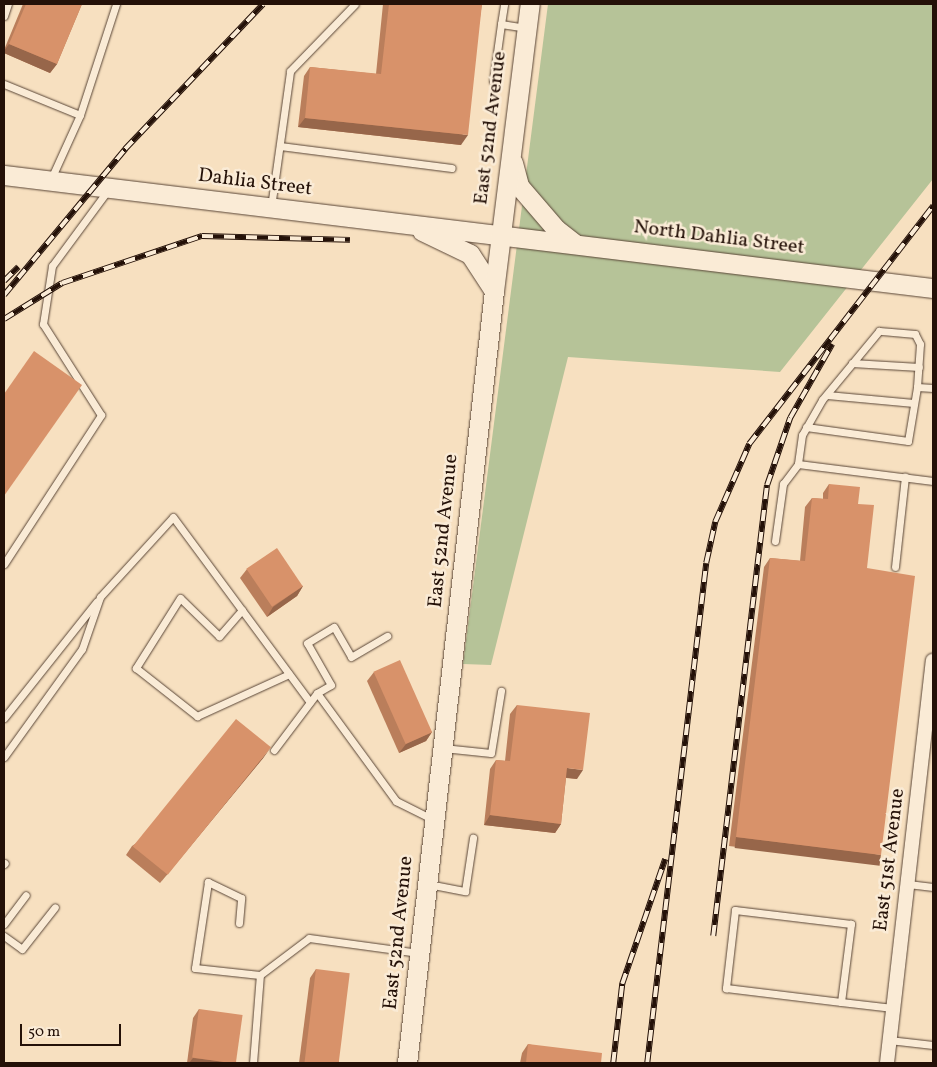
<!DOCTYPE html>
<html>
<head>
<meta charset="utf-8">
<style>
	body { margin:0 }
	#map { position:relative; width:937px; height:1067px; overflow:hidden; background:#f7e0c0; font-family:Vollkorn,serif }
	div>[style] { position:absolute }
	.green>* { inset:0; background:#b6c398 }
	.roads { filter:drop-shadow(0 0 1px #594536) drop-shadow(0 0 1px #594536) }
	.lane>* { height:7px; margin:-3.5px; padding:0 3.5px; transform-origin:3.5px; border-radius:3.5px; background:#faebd6 }
	.street>* { height:14px; margin:-7px; padding:0 7px; transform-origin:7px; border-radius:7px; background:#faebd6 }
	.secondary>* { height:19px; margin:-9.5px; padding:0 9.5px; transform-origin:9.5px; border-radius:9.5px; background:#faebd6 }
	.rail>* { height:5.5px; margin-top:-2.75px; transform-origin:0; background:repeating-linear-gradient(90deg,#faebd6 0 11px,#241108 0 22px); box-sizing:border-box; border-block:1px solid #241108 }
	.wall>* { inset:0; background:#ba7e5b }
	.shaded-wall>* { inset:0; background:#97664a; transform-origin:0 0 }
	.building>* { inset:0; background:#d8926a; transform-origin:0 0 }
	span { translate:-50% -50%; white-space:nowrap; text-align:center; line-height:1.15; -webkit-text-stroke:5px #faebd6; paint-order:stroke }
	.street-label { font-size:20px; color:#241108 }
	.frame { position:absolute; inset:0; border:5px solid #241108; pointer-events:none }
	.scale { position:absolute; left:20px; top:1024px; width:101px; height:22px; box-sizing:border-box; border:2px solid #241108; border-top:0; padding-left:6px; font-size:15px; line-height:18px; white-space:nowrap; color:#241108; -webkit-text-stroke:4px #faebd6; paint-order:stroke }
</style>
</head>
<body>
<div id="map">
	<div class="green">
		<i style="clip-path:polygon(548px 4px,933px 4px,933px 179px,780px 372px,568px 357px,491px 665px,463px 664px)"></i>
	</div>
	<div class="roads">
		<div class="lane">
			<i style="left:4px;top:16px;width:13px;rotate:-72deg"></i>
			<i style="left:501px;top:24px;width:20px;rotate:-81deg"></i>
			<i style="left:493px;top:81px;width:58px;rotate:-82deg"></i>
			<i style="left:501px;top:24px;width:25px;rotate:9deg"></i>
			<i style="left:4px;top:84px;width:82px;rotate:22.2deg"></i>
			<i style="left:80px;top:115px;width:70px;rotate:114.4deg"></i>
			<i style="left:80px;top:115px;width:117px;rotate:-72deg"></i>
			<i style="left:280px;top:146px;width:173px;rotate:7.3deg"></i>
			<i style="left:271px;top:207px;width:137px;rotate:-82deg"></i>
			<i style="left:290px;top:71px;width:93px;rotate:-45.9deg"></i>
			<i style="left:852px;top:363px;width:67px;rotate:3.4deg"></i>
			<i style="left:933px;top:388px;width:16px;rotate:-176deg"></i>
			<i style="left:917px;top:387px;width:43px;rotate:-86deg"></i>
			<i style="left:920px;top:344px;width:11px;rotate:-117deg"></i>
			<i style="left:915px;top:334px;width:36px;rotate:-175deg"></i>
			<i style="left:879px;top:331px;width:89px;rotate:129.6deg"></i>
			<i style="left:822px;top:400px;width:40px;rotate:119.7deg"></i>
			<i style="left:802px;top:435px;width:29px;rotate:98deg"></i>
			<i style="left:798px;top:464px;width:136px;rotate:7.2deg"></i>
			<i style="left:827px;top:395px;width:87px;rotate:5.3deg"></i>
			<i style="left:806px;top:427px;width:103px;rotate:7.8deg"></i>
			<i style="left:908px;top:441px;width:55px;rotate:-80.5deg"></i>
			<i style="left:775px;top:541px;width:58px;rotate:-82deg"></i>
			<i style="left:783px;top:484px;width:25px;rotate:-53deg"></i>
			<i style="left:4px;top:564px;width:178px;rotate:-56.9deg"></i>
			<i style="left:101px;top:415px;width:108px;rotate:-122.5deg"></i>
			<i style="left:43px;top:324px;width:59px;rotate:-81.2deg"></i>
			<i style="left:52px;top:266px;width:94px;rotate:-53.6deg"></i>
			<i style="left:895px;top:567px;width:91px;rotate:-83.7deg"></i>
			<i style="left:242px;top:610px;width:35px;rotate:131deg"></i>
			<i style="left:219px;top:636px;width:54px;rotate:-135.7deg"></i>
			<i style="left:180px;top:598px;width:83px;rotate:122.2deg"></i>
			<i style="left:136px;top:668px;width:78px;rotate:38.2deg"></i>
			<i style="left:197px;top:716px;width:101px;rotate:-24.5deg"></i>
			<i style="left:317px;top:693px;width:16px;rotate:-30deg"></i>
			<i style="left:331px;top:685px;width:48px;rotate:-119.7deg"></i>
			<i style="left:307px;top:643px;width:31px;rotate:-31deg"></i>
			<i style="left:334px;top:627px;width:34px;rotate:60deg"></i>
			<i style="left:351px;top:657px;width:42px;rotate:-30.3deg"></i>
			<i style="left:4px;top:718px;width:149px;rotate:-51.5deg"></i>
			<i style="left:443px;top:748px;width:48px;rotate:5.9deg"></i>
			<i style="left:491px;top:753px;width:63px;rotate:-80.8deg"></i>
			<i style="left:274px;top:750px;width:71px;rotate:-53deg"></i>
			<i style="left:317px;top:693px;width:134px;rotate:53.8deg"></i>
			<i style="left:396px;top:801px;width:40px;rotate:26.6deg"></i>
			<i style="left:4px;top:757px;width:133px;rotate:-54.2deg"></i>
			<i style="left:82px;top:649px;width:55px;rotate:-70.9deg"></i>
			<i style="left:100px;top:597px;width:108px;rotate:-47.6deg"></i>
			<i style="left:173px;top:517px;width:230px;rotate:53.5deg"></i>
			<i style="left:4px;top:864px;width:1px;rotate:-45deg"></i>
			<i style="left:428px;top:884px;width:38px;rotate:11deg"></i>
			<i style="left:465px;top:891px;width:54px;rotate:-81.4deg"></i>
			<i style="left:908px;top:884px;width:25px;rotate:7deg"></i>
			<i style="left:239px;top:923px;width:25px;rotate:-85deg"></i>
			<i style="left:241px;top:898px;width:37px;rotate:-154deg"></i>
			<i style="left:208px;top:882px;width:87px;rotate:98.6deg"></i>
			<i style="left:195px;top:968px;width:65px;rotate:6.1deg"></i>
			<i style="left:4px;top:924px;width:36px;rotate:-53deg"></i>
			<i style="left:4px;top:936px;width:22px;rotate:36deg"></i>
			<i style="left:22px;top:949px;width:53px;rotate:-51.8deg"></i>
			<i style="left:841px;top:1002px;width:79px;rotate:-82.7deg"></i>
			<i style="left:851px;top:924px;width:117px;rotate:-173.1deg"></i>
			<i style="left:735px;top:910px;width:79px;rotate:96.6deg"></i>
			<i style="left:726px;top:988px;width:116px;rotate:6.9deg"></i>
			<i style="left:841px;top:1002px;width:52px;rotate:6.6deg"></i>
			<i style="left:889px;top:1040px;width:44px;rotate:6.5deg"></i>
			<i style="left:253px;top:1063px;width:88px;rotate:-85.5deg"></i>
			<i style="left:260px;top:975px;width:61px;rotate:-37.1deg"></i>
			<i style="left:309px;top:938px;width:111px;rotate:7.8deg"></i>
		</div>
		<div class="street">
			<i style="left:887px;top:1063px;width:405px;rotate:-83.5deg"></i>
		</div>
		<div class="secondary">
			<i style="left:513px;top:163px;width:24px;rotate:75deg"></i>
			<i style="left:519px;top:186px;width:57px;rotate:49.3deg"></i>
			<i style="left:556px;top:229px;width:24px;rotate:38deg"></i>
			<i style="left:4px;top:175px;width:936px;rotate:6.94deg"></i>
			<i style="left:422px;top:231px;width:53px;rotate:25.6deg"></i>
			<i style="left:470px;top:254px;width:44px;rotate:57deg"></i>
			<i style="left:407px;top:1063px;width:777px;rotate:-83.57deg"></i>
			<i style="left:494px;top:291px;width:289px;rotate:-82.9deg"></i>
		</div>
	</div>
	<div class="rail">
		<i style="left:4px;top:281px;width:20px;rotate:-45deg"></i>
		<i style="left:4px;top:295px;width:190px;rotate:-50.3deg"></i>
		<i style="left:125px;top:149px;width:200px;rotate:-46.4deg"></i>
		<i style="left:4px;top:319px;width:68px;rotate:-31.8deg"></i>
		<i style="left:62px;top:283px;width:148px;rotate:-18.6deg"></i>
		<i style="left:202px;top:236px;width:148px;rotate:1.5deg"></i>
		<i style="left:713px;top:936px;width:454px;rotate:-83.2deg"></i>
		<i style="left:767px;top:485px;width:71px;rotate:-71.1deg"></i>
		<i style="left:790px;top:418px;width:85px;rotate:-60.4deg"></i>
		<i style="left:613px;top:1063px;width:80px;rotate:-83.5deg"></i>
		<i style="left:622px;top:984px;width:132px;rotate:-71deg"></i>
		<i style="left:647px;top:1063px;width:503px;rotate:-83.27deg"></i>
		<i style="left:706px;top:563px;width:42px;rotate:-77.6deg"></i>
		<i style="left:715px;top:522px;width:85px;rotate:-66.4deg"></i>
		<i style="left:749px;top:444px;width:301px;rotate:-52.3deg"></i>
	</div>
	<div class="wall">
		<i style="clip-path:polygon(23px 4px,82px 4px,57px 64px,50px 73px,4px 53px,4px 50px)"></i>
		<i style="clip-path:polygon(383px 4px,482px 4px,461px 145px,298px 127px,304px 76px,310px 67px,376px 74px)"></i>
		<i style="clip-path:polygon(829px 484px,858px 504px,867px 568px,875px 864px,729px 846px,764px 567px,770px 558px,800px 561px,805px 507px,812px 498px,823px 499px,823px 493px)"></i>
		<i style="clip-path:polygon(247px 569px,303px 586px,297px 596px,267px 617px,240px 578px)"></i>
		<i style="clip-path:polygon(374px 672px,432px 732px,426px 741px,399px 753px,367px 681px)"></i>
		<i style="clip-path:polygon(517px 705px,577px 779px,566px 778px,561px 824px,555px 833px,484px 825px,490px 769px,496px 760px,505px 761px,510px 714px)"></i>
		<i style="clip-path:polygon(264px 757px,160px 883px,126px 855px,132px 846px)"></i>
		<i style="clip-path:polygon(316px 969px,339px 1063px,299px 1063px,310px 978px)"></i>
		<i style="clip-path:polygon(199px 1009px,237px 1063px,187px 1063px,193px 1018px)"></i>
		<i style="clip-path:polygon(528px 1044px,601px 1063px,520px 1063px,522px 1053px)"></i>
	</div>
	<div class="shaded-wall">
		<i style="clip-path:polygon(9px 44px,57px 64px,50px 73px,4px 53px,4px 51px)"></i>
		<i style="clip-path:polygon(305px 118px,468px 135px,461px 145px,298px 127px)"></i>
		<i style="clip-path:polygon(303px 586px,297px 596px,267px 617px,273px 607px)"></i>
		<i style="clip-path:polygon(432px 732px,426px 741px,399px 753px,406px 744px)"></i>
		<i style="clip-path:polygon(271px 747px,264px 757px,160px 883px,167px 874px)"></i>
		<i style="clip-path:polygon(567px 768px,583px 770px,577px 779px,561px 777px)"></i>
		<i style="clip-path:polygon(490px 815px,561px 824px,555px 833px,484px 825px)"></i>
		<i style="left:736px;top:837px;width:146px;height:11px;rotate:7deg"></i>
		<i style="clip-path:polygon(193px 1058px,236px 1063px,189px 1063px)"></i>
	</div>
	<div class="building">
		<i style="clip-path:polygon(26px 4px,82px 4px,57px 64px,9px 44px)"></i>
		<i style="clip-path:polygon(389px 4px,482px 4px,468px 135px,305px 118px,310px 67px,381px 74px)"></i>
		<i style="clip-path:polygon(34px 351px,82px 385px,4px 496px,4px 394px)"></i>
		<i style="clip-path:polygon(829px 484px,860px 487px,858px 504px,874px 505px,867px 568px,915px 576px,881px 855px,736px 837px,770px 558px,805px 561px,812px 498px,828px 499px)"></i>
		<i style="left:277px;top:548px;width:46px;height:37px;rotate:56deg"></i>
		<i style="left:400px;top:660px;width:79px;height:29px;rotate:66deg"></i>
		<i style="clip-path:polygon(517px 705px,590px 713px,583px 770px,567px 768px,561px 824px,490px 815px,496px 760px,510px 761px)"></i>
		<i style="left:236px;top:719px;width:45px;height:164px;rotate:39deg"></i>
		<i style="left:316px;top:969px;width:34px;height:95px;rotate:7deg"></i>
		<i style="left:199px;top:1009px;width:44px;height:49px;rotate:8deg"></i>
		<i style="clip-path:polygon(528px 1044px,602px 1053px,601px 1063px,526px 1063px)"></i>
	</div>
	<div class="street-label">
		<span style="left:491px;top:128px;rotate:-83deg">East 52nd Avenue</span>
		<span style="left:255px;top:183px;rotate:7deg">Dahlia Street</span>
		<span style="left:719px;top:238px;rotate:7deg">North Dahlia Street</span>
		<span style="left:444px;top:531px;rotate:-84deg">East 52nd Avenue</span>
		<span style="left:890px;top:860px;rotate:-83deg">East 51st Avenue</span>
		<span style="left:399px;top:933px;rotate:-84deg">East 52nd Avenue</span>
	</div>
	<div class="frame"></div>
	<div class="scale">50 m</div>
</div>
</body>
</html>
